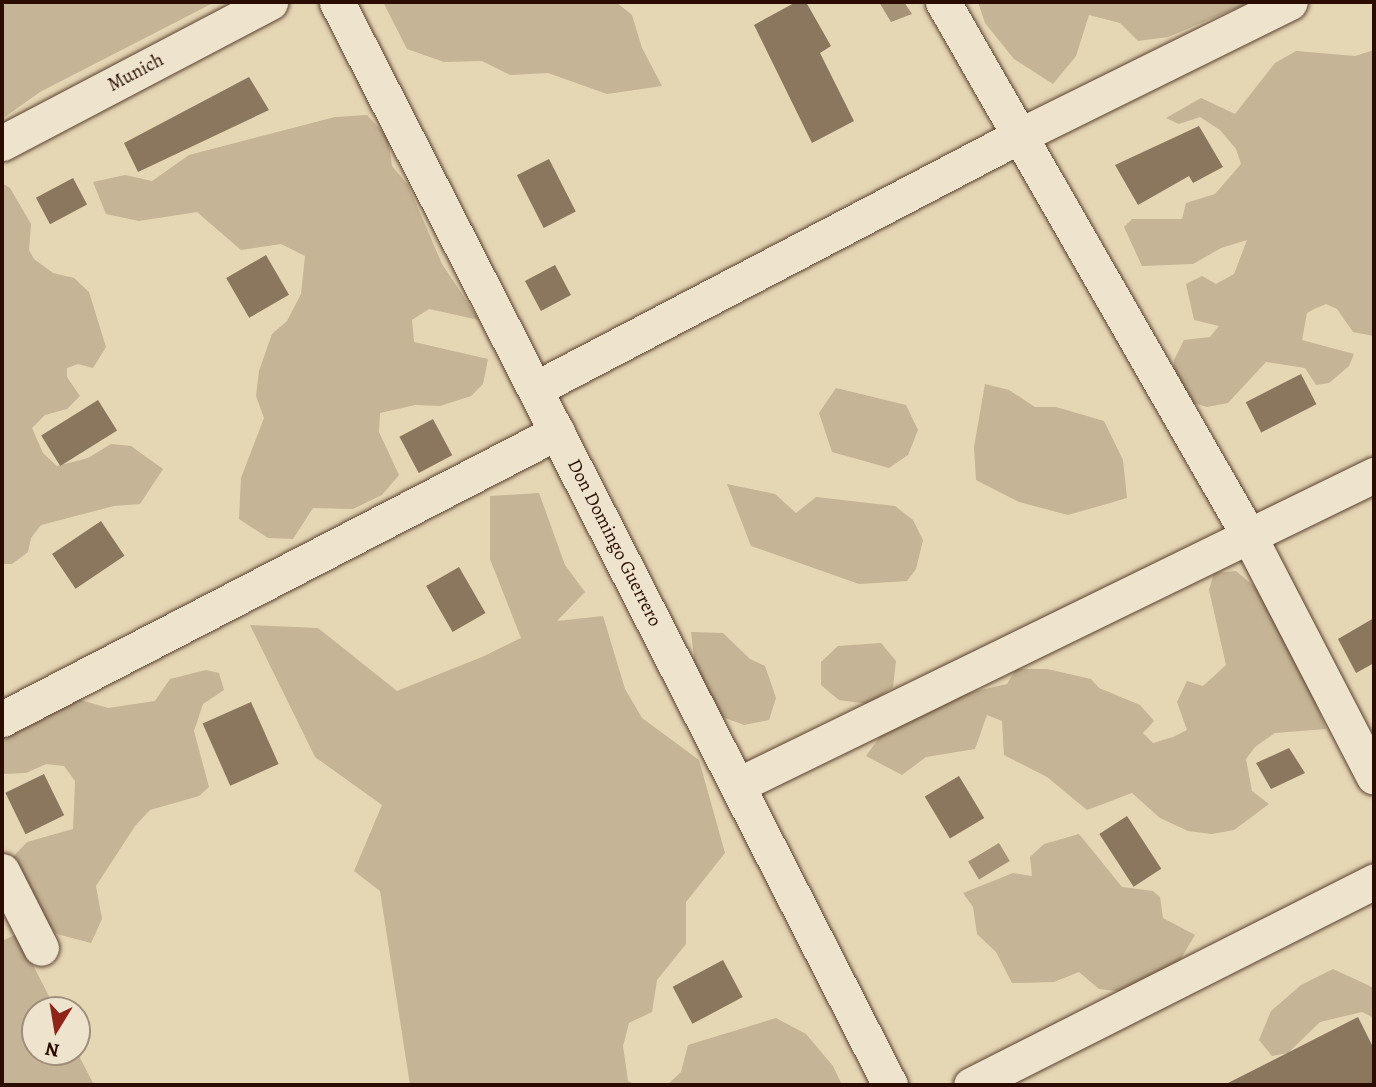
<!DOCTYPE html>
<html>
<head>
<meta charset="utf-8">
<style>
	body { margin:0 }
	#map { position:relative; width:1376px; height:1087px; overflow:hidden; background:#e5d6b4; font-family:Alegreya,serif }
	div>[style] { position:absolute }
	.green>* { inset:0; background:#c5b495 }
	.water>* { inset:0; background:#a59277; transform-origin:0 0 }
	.building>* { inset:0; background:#8b765e; transform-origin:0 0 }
	.roads { filter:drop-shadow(0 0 2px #593f2d) drop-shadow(0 0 2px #593f2d) }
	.minor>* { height:35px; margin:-17.5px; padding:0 17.5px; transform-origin:17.5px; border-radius:17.5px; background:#eee4ce }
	span { translate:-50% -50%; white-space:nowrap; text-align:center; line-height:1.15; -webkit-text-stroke:5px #eee4ce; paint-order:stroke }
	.street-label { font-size:19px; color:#2a0d00 }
	.frame { position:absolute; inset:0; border:4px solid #2a0d00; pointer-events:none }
	.north { position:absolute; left:21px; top:996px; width:70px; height:70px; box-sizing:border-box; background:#eee4ce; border:2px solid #a08e7c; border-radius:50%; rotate:191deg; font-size:19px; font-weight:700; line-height:28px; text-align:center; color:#2a0d00 }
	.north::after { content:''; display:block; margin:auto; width:24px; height:32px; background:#8f2418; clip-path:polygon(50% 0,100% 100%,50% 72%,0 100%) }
</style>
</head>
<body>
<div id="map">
	<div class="green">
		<i style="clip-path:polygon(2px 2px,215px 2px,40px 92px,2px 119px)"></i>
		<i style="clip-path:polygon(383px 2px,616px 2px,632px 15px,642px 48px,662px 86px,607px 94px,548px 73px,510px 75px,482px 61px,444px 62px,407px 49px)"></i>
		<i style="clip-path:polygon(978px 2px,1251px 2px,1168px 37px,1138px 41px,1120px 23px,1089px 15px,1076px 56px,1053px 84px,1014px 59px,985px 23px)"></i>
		<i style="clip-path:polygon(1374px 50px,1374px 336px,1353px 332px,1337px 309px,1326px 304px,1314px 309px,1307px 313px,1302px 340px,1354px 354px,1349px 366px,1329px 383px,1316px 385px,1305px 368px,1266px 362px,1228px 403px,1207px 407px,1190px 402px,1173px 388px,1174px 360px,1184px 340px,1210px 337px,1219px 326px,1194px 320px,1186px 284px,1202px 276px,1216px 284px,1234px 274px,1247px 240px,1221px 248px,1193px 264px,1142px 266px,1124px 227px,1132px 219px,1182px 219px,1186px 203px,1215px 194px,1241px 164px,1236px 149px,1220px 130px,1200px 117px,1179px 124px,1166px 118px,1201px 98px,1235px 114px,1275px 63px,1296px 51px,1355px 56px)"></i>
		<i style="clip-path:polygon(367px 115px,388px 138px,392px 166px,408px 185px,442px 264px,479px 320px,429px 309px,412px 320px,414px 342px,488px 359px,483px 384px,471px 396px,440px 406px,415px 405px,380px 413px,379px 432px,399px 475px,382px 495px,353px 509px,313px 508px,293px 539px,268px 538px,239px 519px,241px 478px,264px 418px,256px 396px,259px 371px,272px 334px,287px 321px,301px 294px,305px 256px,281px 244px,241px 250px,197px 212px,139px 221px,106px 214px,93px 182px,125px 175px,152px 181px,189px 155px,335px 117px)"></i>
		<i style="clip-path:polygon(2px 183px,10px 188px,31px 224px,29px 250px,34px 259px,53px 273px,74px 278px,89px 292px,106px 347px,93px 368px,78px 364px,67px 368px,67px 377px,80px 396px,67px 409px,45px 415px,32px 428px,43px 453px,57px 466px,88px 458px,111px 444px,131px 446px,163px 469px,140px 504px,114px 506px,41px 525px,31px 538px,28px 552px,12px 564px,2px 564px)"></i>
		<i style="clip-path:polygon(985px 384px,1009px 390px,1035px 407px,1056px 407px,1104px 421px,1123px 460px,1127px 498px,1068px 515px,1019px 502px,976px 480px,974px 447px)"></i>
		<i style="clip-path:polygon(836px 388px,906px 405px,918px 430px,908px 455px,889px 468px,832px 452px,819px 413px)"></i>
		<i style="clip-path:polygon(727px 484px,775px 494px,796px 513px,816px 497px,895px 506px,913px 520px,923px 540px,916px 569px,907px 581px,859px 584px,751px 546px)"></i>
		<i style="clip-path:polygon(539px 493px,565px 565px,585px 592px,557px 621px,603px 616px,625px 689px,642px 718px,699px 760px,725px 853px,686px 902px,686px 944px,657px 980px,652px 1012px,629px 1023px,623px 1046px,628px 1081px,637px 1085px,410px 1085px,380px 891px,354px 871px,382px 805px,315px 757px,250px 625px,318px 628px,397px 691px,482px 657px,521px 638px,490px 559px,490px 496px)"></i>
		<i style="clip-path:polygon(1236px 571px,1261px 592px,1319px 693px,1316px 704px,1326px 729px,1275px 733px,1255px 747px,1246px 759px,1252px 791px,1269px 804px,1234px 830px,1212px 834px,1188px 831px,1160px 818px,1132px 793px,1087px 810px,1047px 777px,1004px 755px,1002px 721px,987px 715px,975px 749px,926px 757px,902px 775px,866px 756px,881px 735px,964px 694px,1007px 684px,1016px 669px,1047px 669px,1091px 679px,1099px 688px,1140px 705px,1154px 721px,1143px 733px,1153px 743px,1173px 737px,1187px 730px,1177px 702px,1187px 681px,1203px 686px,1226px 665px,1209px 590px,1214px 573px)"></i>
		<i style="clip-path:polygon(691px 632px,723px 633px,750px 659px,765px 666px,776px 698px,769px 720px,744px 725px,717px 715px,696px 675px)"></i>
		<i style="clip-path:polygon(881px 643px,896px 661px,893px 687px,869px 704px,839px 700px,821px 685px,821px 662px,838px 646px)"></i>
		<i style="clip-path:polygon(206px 670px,219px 673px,224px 690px,203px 704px,194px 731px,209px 787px,199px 796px,150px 810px,135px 826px,96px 886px,102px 919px,91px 943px,57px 934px,34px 909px,10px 860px,27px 842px,73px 829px,75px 781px,64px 766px,46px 764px,26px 773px,2px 774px,2px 736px,39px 721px,64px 695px,108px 708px,155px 701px,170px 679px)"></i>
		<i style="clip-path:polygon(1079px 834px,1122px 887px,1153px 891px,1160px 897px,1163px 918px,1195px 935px,1180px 960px,1134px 993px,1099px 989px,1079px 972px,1054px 982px,1012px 983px,996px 952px,977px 934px,973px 907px,963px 893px,1013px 873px,1032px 876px,1030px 857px,1044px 844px)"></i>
		<i style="clip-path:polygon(17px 934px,56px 1010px,35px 1010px,35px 1052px,77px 1052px,94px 1085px,2px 1085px,2px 941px)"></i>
		<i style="clip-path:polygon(1333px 969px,1374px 988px,1374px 1018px,1362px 1012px,1320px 1022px,1288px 1053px,1272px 1056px,1259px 1040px,1271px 1011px,1301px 985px)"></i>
		<i style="clip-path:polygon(776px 1018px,806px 1034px,833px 1066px,842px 1085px,667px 1085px,681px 1072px,688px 1045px)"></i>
	</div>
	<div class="water">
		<i style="clip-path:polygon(879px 2px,904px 2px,912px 14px,891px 22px)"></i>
		<i style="left:999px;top:843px;width:21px;height:36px;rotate:59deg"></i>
	</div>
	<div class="building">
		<i style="clip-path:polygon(796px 2px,806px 2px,831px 46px,820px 53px,854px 121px,812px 143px,754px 25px)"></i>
		<i style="clip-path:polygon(249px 77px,269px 110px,138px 172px,124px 143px)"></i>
		<i style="clip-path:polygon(1199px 126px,1223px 167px,1193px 183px,1189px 176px,1138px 205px,1115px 165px)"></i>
		<i style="left:549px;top:159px;width:59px;height:36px;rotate:63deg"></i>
		<i style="left:73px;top:178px;width:30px;height:42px;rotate:62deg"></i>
		<i style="left:266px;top:255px;width:46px;height:46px;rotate:60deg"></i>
		<i style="left:555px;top:265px;width:34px;height:34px;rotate:62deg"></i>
		<i style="left:1301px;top:374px;width:34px;height:62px;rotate:63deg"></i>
		<i style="left:98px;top:400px;width:36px;height:67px;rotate:58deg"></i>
		<i style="left:433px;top:419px;width:41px;height:38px;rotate:62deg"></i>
		<i style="left:101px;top:521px;width:42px;height:59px;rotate:56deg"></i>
		<i style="left:459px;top:567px;width:53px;height:38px;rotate:60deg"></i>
		<i style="clip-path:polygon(1374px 618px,1374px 663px,1356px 673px,1338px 639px)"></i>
		<i style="left:251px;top:702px;width:68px;height:53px;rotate:66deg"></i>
		<i style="clip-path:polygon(1289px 748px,1305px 773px,1271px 789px,1256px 763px)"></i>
		<i style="left:44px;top:774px;width:46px;height:43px;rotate:64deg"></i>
		<i style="left:959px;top:776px;width:49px;height:40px;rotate:59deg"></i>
		<i style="left:1127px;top:816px;width:63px;height:33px;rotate:57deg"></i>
		<i style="left:723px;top:960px;width:42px;height:57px;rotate:62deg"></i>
		<i style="clip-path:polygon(1358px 1017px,1374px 1049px,1374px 1085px,1224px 1085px)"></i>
	</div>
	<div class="roads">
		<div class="minor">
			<i style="left:337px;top:2px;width:1216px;rotate:62.95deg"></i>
			<i style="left:943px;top:2px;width:615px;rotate:60.19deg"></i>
			<i style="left:1249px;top:536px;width:271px;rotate:62.6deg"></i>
			<i style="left:2px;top:143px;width:303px;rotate:-27.7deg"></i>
			<i style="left:535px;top:389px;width:546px;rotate:-27.6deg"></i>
			<i style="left:1019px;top:136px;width:302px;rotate:-26.3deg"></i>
			<i style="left:2px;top:719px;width:625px;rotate:-27.34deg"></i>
			<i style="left:738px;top:785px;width:708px;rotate:-25.99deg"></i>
			<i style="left:2px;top:871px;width:86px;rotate:63.1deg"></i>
			<i style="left:971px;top:1085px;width:452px;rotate:-26.8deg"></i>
		</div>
	</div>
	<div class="street-label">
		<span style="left:136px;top:73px;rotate:-28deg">Munich</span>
		<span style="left:614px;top:543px;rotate:63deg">Don Domingo Guerrero</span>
	</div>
	<div class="frame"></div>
	<div class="north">N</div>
</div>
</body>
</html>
